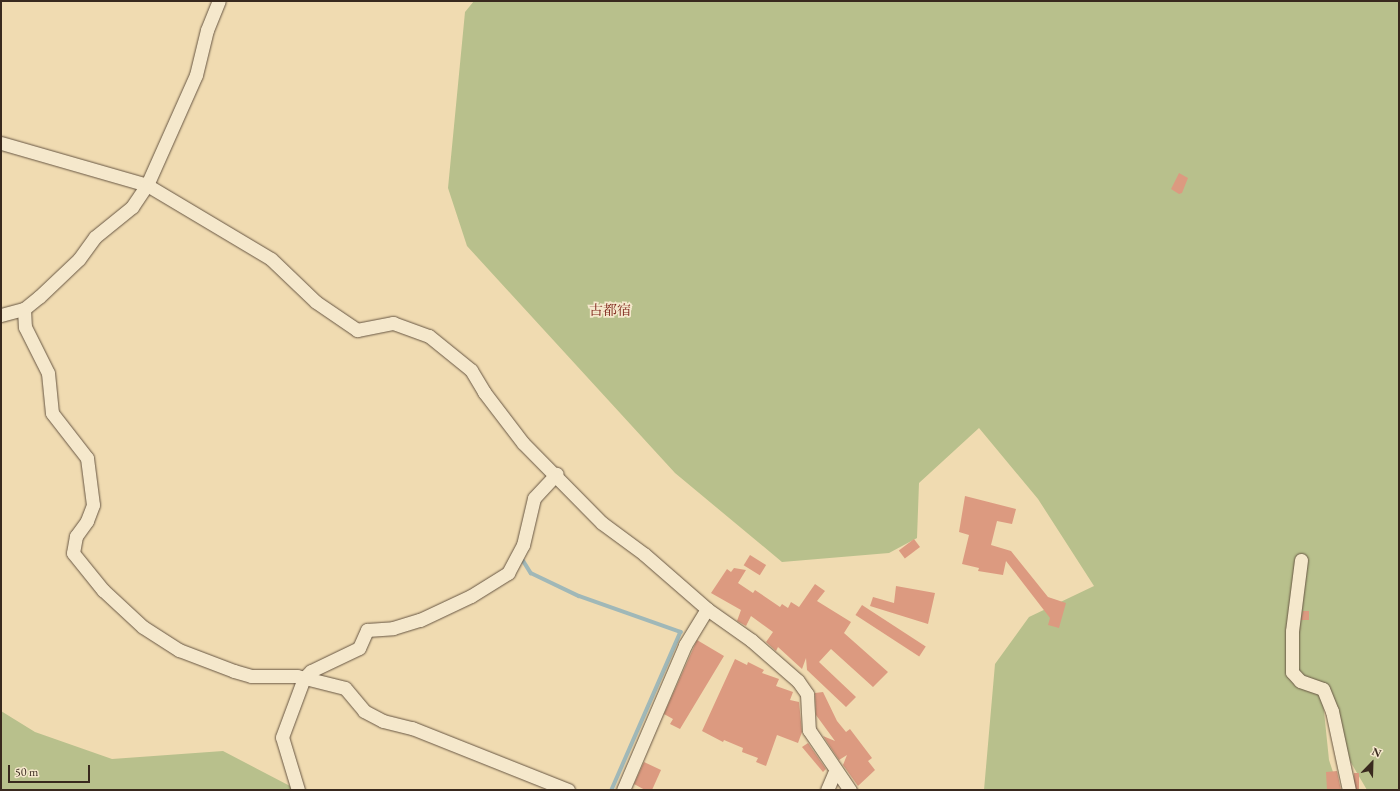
<!DOCTYPE html>
<html>
<head>
<meta charset="utf-8">
<style>
	body { margin:0 }
	#map { position:relative; width:1400px; height:791px; overflow:hidden; background:#f0dbb1; font-family:"EB Garamond","Noto Serif JP",serif }
	div>[style] { position:absolute }
	.green>* { inset:0; background:#b8c08c }
	.stream>* { height:3.5px; margin:-1.75px; padding:0 1.75px; transform-origin:1.75px; border-radius:1.75px; background:#a0b8b8 }
	.building>* { inset:0; background:#dc9a80; transform-origin:0 0 }
	.roads { filter:drop-shadow(0 0 1px #675643) drop-shadow(0 0 1px #675643) }
	.minor>* { height:13px; margin:-6.5px; padding:0 6.5px; transform-origin:6.5px; border-radius:6.5px; background:#f5e8cc }
	span { translate:-50% -50%; white-space:nowrap; text-align:center; line-height:1.15; -webkit-text-stroke:3.5px #f5e8cc; paint-order:stroke }
	.neighbourhood-label { font-size:14px; color:#7a1f14 }
	.frame { position:absolute; inset:0; border:2px solid #39291e; pointer-events:none }
	.north { position:absolute; left:1352px; top:743px; width:40px; height:40px; -webkit-text-stroke:3px #f5e8cc; paint-order:stroke; rotate:23deg; font-size:11px; font-weight:700; line-height:16px; text-align:center; color:#39291e }
	.north::after { content:''; display:block; margin:auto; width:14px; height:18px; background:#39291e; clip-path:polygon(50% 0,100% 100%,50% 72%,0 100%) }
	.scale { position:absolute; left:8px; top:765px; width:82px; height:18px; box-sizing:border-box; border:2px solid #39291e; border-top:0; padding-left:5px; font-size:12px; line-height:14px; white-space:nowrap; color:#39291e; -webkit-text-stroke:3px #f5e8cc; paint-order:stroke }
</style>
</head>
<body>
<div id="map">
	<div class="green">
		<i style="clip-path:polygon(474px 1px,1399px 1px,1399px 790px,1367px 790px,1343px 749px,1321px 682px,1329px 760px,1338px 787px,1332px 790px,984px 790px,995px 664px,1029px 617px,1094px 586px,1038px 499px,979px 428px,919px 483px,917px 538px,889px 553px,782px 562px,675px 473px,467px 246px,448px 188px,465px 12px)"></i>
		<i style="clip-path:polygon(1px 711px,35px 732px,112px 759px,223px 751px,290px 786px,291px 790px,1px 790px)"></i>
	</div>
	<div class="stream">
		<i style="left:521px;top:557px;width:19px;rotate:58deg"></i>
		<i style="left:531px;top:573px;width:53px;rotate:25.6deg"></i>
		<i style="left:579px;top:596px;width:108px;rotate:19.4deg"></i>
		<i style="left:681px;top:632px;width:172px;rotate:113.6deg"></i>
	</div>
	<div class="building">
		<i style="clip-path:polygon(1179px 173px,1188px 178px,1182px 193px,1179px 194px,1171px 189px)"></i>
		<i style="clip-path:polygon(965px 496px,1016px 509px,1012px 524px,997px 521px,991px 545px,1011px 551px,1048px 597px,1066px 603px,1059px 628px,1048px 625px,1050px 618px,1006px 561px,1003px 575px,978px 571px,979px 568px,962px 564px,969px 535px,959px 532px)"></i>
		<i style="left:914px;top:539px;width:10px;height:19px;rotate:53deg"></i>
		<i style="left:750px;top:555px;width:19px;height:12px;rotate:32deg"></i>
		<i style="clip-path:polygon(734px 568px,746px 570px,738px 583px,753px 593px,755px 590px,780px 607px,782px 604px,788px 608px,791px 602px,799px 607px,815px 584px,825px 591px,817px 601px,851px 622px,844px 633px,888px 672px,873px 687px,831px 649px,819px 662px,856px 697px,846px 707px,807px 670px,806px 658px,802px 669px,778px 647px,776px 651px,766px 642px,773px 632px,751px 616px,746px 626px,739px 622px,737px 621px,741px 610px,711px 593px,727px 569px,731px 572px)"></i>
		<i style="clip-path:polygon(896px 586px,935px 593px,928px 624px,870px 606px,873px 597px,894px 603px)"></i>
		<i style="left:862px;top:605px;width:76px;height:12px;rotate:33deg"></i>
		<i style="clip-path:polygon(1303px 611px,1309px 611px,1309px 620px,1301px 620px)"></i>
		<i style="clip-path:polygon(697px 640px,724px 656px,680px 729px,670px 724px,673px 719px,664px 714px)"></i>
		<i style="clip-path:polygon(735px 659px,747px 665px,748px 662px,764px 670px,762px 673px,779px 679px,776px 686px,793px 692px,790px 700px,799px 702px,802px 732px,798px 743px,777px 735px,766px 766px,756px 762px,758px 758px,742px 752px,743px 748px,724px 740px,723px 742px,702px 731px)"></i>
		<i style="clip-path:polygon(823px 692px,837px 721px,846px 732px,850px 729px,872px 758px,868px 761px,875px 770px,858px 786px,843px 765px,847px 755px,839px 760px,823px 736px,835px 741px,816px 715px,815px 693px)"></i>
		<i style="clip-path:polygon(808px 743px,826px 769px,823px 772px,802px 747px)"></i>
		<i style="clip-path:polygon(644px 762px,661px 770px,652px 790px,645px 790px,634px 784px)"></i>
		<i style="clip-path:polygon(1337px 771px,1341px 790px,1327px 790px,1326px 772px)"></i>
		<i style="left:1354px;top:773px;width:5px;height:17px"></i>
	</div>
	<div class="roads">
		<div class="minor">
			<i style="left:1px;top:143px;width:152px;rotate:16deg"></i>
			<i style="left:147px;top:185px;width:144px;rotate:30.8deg"></i>
			<i style="left:271px;top:259px;width:62px;rotate:43.7deg"></i>
			<i style="left:316px;top:302px;width:50px;rotate:34.3deg"></i>
			<i style="left:357px;top:330px;width:37px;rotate:-11deg"></i>
			<i style="left:393px;top:323px;width:38px;rotate:20deg"></i>
			<i style="left:429px;top:336px;width:54px;rotate:39deg"></i>
			<i style="left:471px;top:370px;width:26px;rotate:59deg"></i>
			<i style="left:484px;top:392px;width:64px;rotate:52.6deg"></i>
			<i style="left:523px;top:443px;width:112px;rotate:45.4deg"></i>
			<i style="left:602px;top:523px;width:52px;rotate:36.4deg"></i>
			<i style="left:644px;top:554px;width:84px;rotate:41.1deg"></i>
			<i style="left:707px;top:609px;width:54px;rotate:35.2deg"></i>
			<i style="left:751px;top:640px;width:62px;rotate:41.1deg"></i>
			<i style="left:798px;top:681px;width:16px;rotate:55deg"></i>
			<i style="left:807px;top:694px;width:36px;rotate:87deg"></i>
			<i style="left:809px;top:730px;width:73px;rotate:55.7deg"></i>
			<i style="left:24px;top:309px;width:18px;rotate:87deg"></i>
			<i style="left:25px;top:327px;width:51px;rotate:63.4deg"></i>
			<i style="left:48px;top:373px;width:40px;rotate:84.3deg"></i>
			<i style="left:52px;top:413px;width:57px;rotate:52.1deg"></i>
			<i style="left:87px;top:458px;width:47px;rotate:82.7deg"></i>
			<i style="left:93px;top:505px;width:17px;rotate:111deg"></i>
			<i style="left:87px;top:521px;width:19px;rotate:126deg"></i>
			<i style="left:76px;top:536px;width:17px;rotate:100deg"></i>
			<i style="left:73px;top:553px;width:48px;rotate:51deg"></i>
			<i style="left:103px;top:590px;width:54px;rotate:42.8deg"></i>
			<i style="left:143px;top:627px;width:43px;rotate:32.6deg"></i>
			<i style="left:179px;top:650px;width:59px;rotate:20.9deg"></i>
			<i style="left:234px;top:671px;width:18px;rotate:16deg"></i>
			<i style="left:251px;top:676px;width:46px"></i>
			<i style="left:297px;top:676px;width:49px;rotate:14deg"></i>
			<i style="left:345px;top:688px;width:30px;rotate:50deg"></i>
			<i style="left:364px;top:711px;width:21px;rotate:28deg"></i>
			<i style="left:383px;top:721px;width:30px;rotate:14deg"></i>
			<i style="left:412px;top:728px;width:168px;rotate:21.7deg"></i>
			<i style="left:1px;top:315px;width:24px;rotate:-15deg"></i>
			<i style="left:24px;top:309px;width:19px;rotate:-39deg"></i>
			<i style="left:39px;top:297px;width:55px;rotate:-43.5deg"></i>
			<i style="left:79px;top:259px;width:27px;rotate:-54deg"></i>
			<i style="left:95px;top:237px;width:48px;rotate:-39deg"></i>
			<i style="left:132px;top:207px;width:27px;rotate:-56deg"></i>
			<i style="left:147px;top:185px;width:120px;rotate:-66deg"></i>
			<i style="left:196px;top:75px;width:46px;rotate:-76.3deg"></i>
			<i style="left:207px;top:30px;width:31px;rotate:-68deg"></i>
			<i style="left:1301px;top:560px;width:72px;rotate:97.2deg"></i>
			<i style="left:1292px;top:631px;width:41px;rotate:90deg"></i>
			<i style="left:1292px;top:672px;width:12px;rotate:48deg"></i>
			<i style="left:1300px;top:681px;width:24px;rotate:19deg"></i>
			<i style="left:1323px;top:689px;width:24px;rotate:68deg"></i>
			<i style="left:1332px;top:711px;width:81px;rotate:77.9deg"></i>
			<i style="left:298px;top:790px;width:55px;rotate:-106.8deg"></i>
			<i style="left:282px;top:737px;width:63px;rotate:-69.6deg"></i>
			<i style="left:304px;top:678px;width:10px;rotate:-45deg"></i>
			<i style="left:311px;top:671px;width:53px;rotate:-25.6deg"></i>
			<i style="left:359px;top:648px;width:20px;rotate:-66deg"></i>
			<i style="left:367px;top:630px;width:26px;rotate:-4deg"></i>
			<i style="left:393px;top:628px;width:28px;rotate:-17deg"></i>
			<i style="left:420px;top:620px;width:56px;rotate:-25.2deg"></i>
			<i style="left:471px;top:596px;width:44px;rotate:-31.9deg"></i>
			<i style="left:508px;top:573px;width:32px;rotate:-62deg"></i>
			<i style="left:523px;top:545px;width:48px;rotate:-76.8deg"></i>
			<i style="left:534px;top:498px;width:33px;rotate:-47deg"></i>
			<i style="left:623px;top:790px;width:158px;rotate:-66.8deg"></i>
			<i style="left:685px;top:645px;width:42px;rotate:-58.6deg"></i>
			<i style="left:827px;top:790px;width:21px;rotate:-67deg"></i>
		</div>
	</div>
	<div class="neighbourhood-label">
		<span style="left:610px;top:310px">古都宿</span>
	</div>
	<div class="frame"></div>
	<div class="north">N</div>
	<div class="scale">50 m</div>
</div>
</body>
</html>
